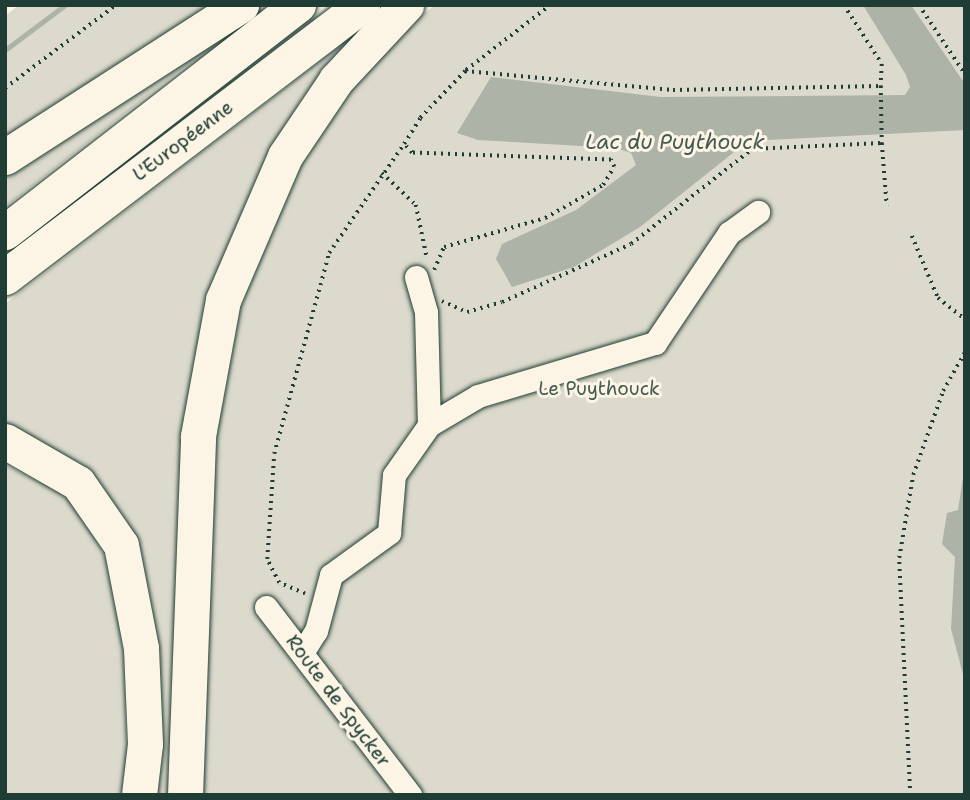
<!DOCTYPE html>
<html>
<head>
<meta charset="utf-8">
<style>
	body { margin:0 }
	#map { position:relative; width:970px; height:800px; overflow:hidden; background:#fcf5e5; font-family:"Shantell Sans",sans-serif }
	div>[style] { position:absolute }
	.green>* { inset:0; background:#dcdacc }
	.water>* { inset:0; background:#aeb3a7 }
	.stream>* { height:5px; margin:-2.5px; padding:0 2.5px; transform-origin:2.5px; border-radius:2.5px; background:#aeb3a7 }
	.path>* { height:3.5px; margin-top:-1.75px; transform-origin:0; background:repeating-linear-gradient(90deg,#1f3d34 0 2px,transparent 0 7px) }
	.roads { filter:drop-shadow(0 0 2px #1f3d34) drop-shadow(0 0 2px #1f3d34) }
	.minor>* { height:23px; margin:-11.5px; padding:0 11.5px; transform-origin:11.5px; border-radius:11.5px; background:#fcf5e5 }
	.highway>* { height:35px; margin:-17.5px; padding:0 17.5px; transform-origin:17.5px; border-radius:17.5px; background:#fcf5e5 }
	span { translate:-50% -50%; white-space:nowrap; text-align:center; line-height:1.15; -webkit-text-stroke:6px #fcf5e5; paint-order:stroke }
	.street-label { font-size:19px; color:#1f3d34 }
	.park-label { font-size:19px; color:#455c52 }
	.water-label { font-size:21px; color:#435a51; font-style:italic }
	.frame { position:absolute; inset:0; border:7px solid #1f3d34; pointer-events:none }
</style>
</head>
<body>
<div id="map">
	<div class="green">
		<i style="clip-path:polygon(19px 5px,215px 5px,5px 143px,5px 16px)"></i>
		<i style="clip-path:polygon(261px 5px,264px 5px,5px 207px,5px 164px)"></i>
		<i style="clip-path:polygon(435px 5px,965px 5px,965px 795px,199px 795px,217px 411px,239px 305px,277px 209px,324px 125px,384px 44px)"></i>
		<i style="clip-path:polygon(349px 39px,226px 262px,176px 795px,147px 795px,133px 542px,5px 431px,5px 304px)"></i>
		<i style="clip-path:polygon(5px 465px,56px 490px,78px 508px,109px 564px,123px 637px,127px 759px,121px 795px,5px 795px)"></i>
	</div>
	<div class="water">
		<i style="clip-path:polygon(863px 5px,911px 5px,965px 84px,965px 130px,748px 141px,640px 227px,574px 267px,512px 287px,496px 259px,502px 244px,576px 210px,636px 165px,631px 153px,616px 148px,478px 140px,457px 133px,491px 77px,661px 97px,905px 95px,910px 87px,906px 75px)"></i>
		<i style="clip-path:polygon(965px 465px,965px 682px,951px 629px,955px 557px,942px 544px,947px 513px,958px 510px)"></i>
	</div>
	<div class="stream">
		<i style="left:5px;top:50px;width:75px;rotate:-36.9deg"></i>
	</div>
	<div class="path">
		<i style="left:844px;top:5px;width:70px;rotate:57.2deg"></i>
		<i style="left:882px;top:64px;width:22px;rotate:93deg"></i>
		<i style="left:919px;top:5px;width:83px;rotate:56.3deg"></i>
		<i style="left:466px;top:70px;width:106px;rotate:-37.7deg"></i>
		<i style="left:5px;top:88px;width:139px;rotate:-36.8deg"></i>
		<i style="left:382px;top:173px;width:47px;rotate:43.3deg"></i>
		<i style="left:416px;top:205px;width:54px;rotate:78.3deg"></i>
		<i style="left:912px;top:236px;width:67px;rotate:67.2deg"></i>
		<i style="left:938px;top:298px;width:34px;rotate:38deg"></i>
		<i style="left:434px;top:270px;width:25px;rotate:-67deg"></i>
		<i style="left:444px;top:247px;width:105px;rotate:-16deg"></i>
		<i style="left:545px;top:218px;width:67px;rotate:-29.6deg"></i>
		<i style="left:603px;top:185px;width:21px;rotate:-59deg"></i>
		<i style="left:614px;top:167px;width:8px;rotate:-113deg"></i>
		<i style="left:611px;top:160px;width:199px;rotate:-178deg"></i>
		<i style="left:412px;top:153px;width:12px;rotate:-132deg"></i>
		<i style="left:404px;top:144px;width:31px;rotate:-58deg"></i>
		<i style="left:420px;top:118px;width:65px;rotate:-46.2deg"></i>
		<i style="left:465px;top:71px;width:209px;rotate:5.2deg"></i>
		<i style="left:673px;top:90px;width:208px;rotate:-1.1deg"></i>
		<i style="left:881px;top:86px;width:57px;rotate:89deg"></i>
		<i style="left:442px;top:301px;width:27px;rotate:24deg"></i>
		<i style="left:467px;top:312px;width:36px;rotate:-16deg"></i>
		<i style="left:502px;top:302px;width:141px;rotate:-24.2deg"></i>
		<i style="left:631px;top:244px;width:154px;rotate:-38.1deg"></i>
		<i style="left:752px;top:149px;width:130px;rotate:-2.6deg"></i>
		<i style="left:882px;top:143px;width:63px;rotate:85.5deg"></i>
		<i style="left:305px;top:594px;width:28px;rotate:-157deg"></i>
		<i style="left:279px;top:583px;width:27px;rotate:-117deg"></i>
		<i style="left:267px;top:559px;width:105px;rotate:-86.2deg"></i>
		<i style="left:274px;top:454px;width:208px;rotate:-74.7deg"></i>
		<i style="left:329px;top:253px;width:132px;rotate:-55.5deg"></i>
		<i style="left:910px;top:795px;width:237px;rotate:-92.7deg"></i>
		<i style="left:899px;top:558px;width:84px;rotate:-80.4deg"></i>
		<i style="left:913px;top:475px;width:89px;rotate:-70.3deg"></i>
		<i style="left:943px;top:391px;width:45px;rotate:-60.6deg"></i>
	</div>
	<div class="roads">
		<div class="minor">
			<i style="left:416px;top:277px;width:36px;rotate:74deg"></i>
			<i style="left:426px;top:312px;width:113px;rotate:88.5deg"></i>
			<i style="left:266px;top:607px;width:237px;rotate:52.5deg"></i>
			<i style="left:302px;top:653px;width:26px;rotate:-58deg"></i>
			<i style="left:316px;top:631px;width:58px;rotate:-75deg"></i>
			<i style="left:331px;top:575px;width:72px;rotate:-35.9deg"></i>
			<i style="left:389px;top:533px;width:58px;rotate:-85.1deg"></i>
			<i style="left:394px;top:475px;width:61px;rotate:-55deg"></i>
			<i style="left:429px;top:425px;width:57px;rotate:-30.6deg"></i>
			<i style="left:478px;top:396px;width:185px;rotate:-16.7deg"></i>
			<i style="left:655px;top:343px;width:133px;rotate:-56.1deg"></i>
			<i style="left:729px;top:233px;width:36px;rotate:-36deg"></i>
		</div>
		<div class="highway">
			<i style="left:5px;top:157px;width:281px;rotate:-32.8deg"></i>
			<i style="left:5px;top:232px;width:371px;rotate:-37.8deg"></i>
			<i style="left:5px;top:277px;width:449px;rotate:-37.3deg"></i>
			<i style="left:5px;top:441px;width:84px;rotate:29.9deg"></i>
			<i style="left:78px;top:483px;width:75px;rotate:55.3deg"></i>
			<i style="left:121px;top:545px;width:105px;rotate:79deg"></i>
			<i style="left:141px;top:648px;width:96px;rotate:87.6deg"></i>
			<i style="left:145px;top:744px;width:51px;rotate:96.7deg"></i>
			<i style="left:185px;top:795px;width:359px;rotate:-87.9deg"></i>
			<i style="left:198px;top:436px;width:138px;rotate:-79.6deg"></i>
			<i style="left:223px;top:300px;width:157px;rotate:-66.7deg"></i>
			<i style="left:285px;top:156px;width:92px;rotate:-56.1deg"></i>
			<i style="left:336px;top:80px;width:103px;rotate:-47deg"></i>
		</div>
	</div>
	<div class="street-label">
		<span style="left:183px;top:141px;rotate:-37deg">L'Européenne</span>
		<span style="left:338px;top:701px;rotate:53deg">Route de Spycker</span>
	</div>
	<div class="park-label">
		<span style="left:599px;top:389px">Le Puythouck</span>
	</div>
	<div class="water-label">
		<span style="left:675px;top:142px">Lac du Puythouck</span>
	</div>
	<div class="frame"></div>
</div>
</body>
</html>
